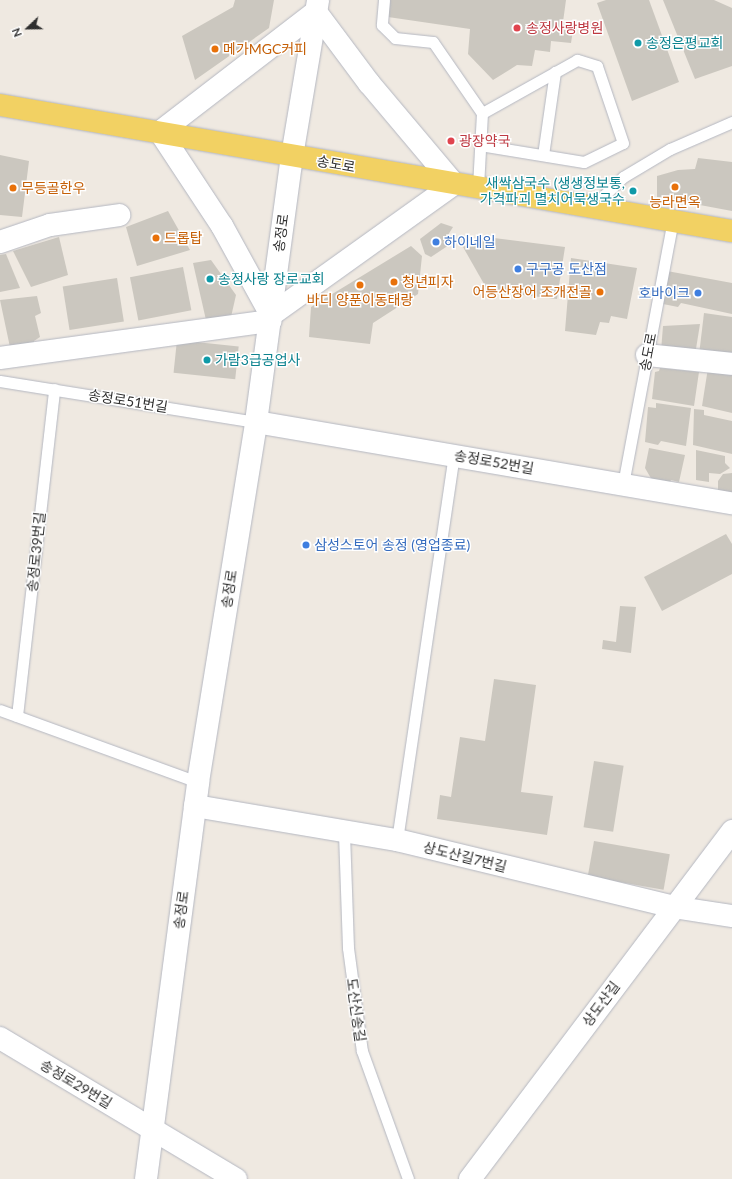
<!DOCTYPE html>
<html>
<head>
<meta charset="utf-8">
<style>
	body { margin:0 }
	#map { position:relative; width:732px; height:1179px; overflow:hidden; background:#efe9e1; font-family:Lato,"Noto Sans KR",sans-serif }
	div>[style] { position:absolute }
	.building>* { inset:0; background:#cbc7bf; transform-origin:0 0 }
	.roads { filter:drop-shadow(0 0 1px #b4b7c1) drop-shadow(0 0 1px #b4b7c1) }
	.service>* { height:11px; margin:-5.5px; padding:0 5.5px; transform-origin:5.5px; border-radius:5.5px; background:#fff }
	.minor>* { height:22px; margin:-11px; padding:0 11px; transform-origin:11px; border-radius:11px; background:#fff }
	.tertiary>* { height:22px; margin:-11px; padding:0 11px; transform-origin:11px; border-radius:11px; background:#fff }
	.secondary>* { height:22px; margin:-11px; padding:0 11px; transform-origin:11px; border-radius:11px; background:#fff }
	.primary>* { height:22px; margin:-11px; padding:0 11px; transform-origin:11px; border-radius:11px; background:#f2d163 }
	.dots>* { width:11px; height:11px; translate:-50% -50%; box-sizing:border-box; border:2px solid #fff; border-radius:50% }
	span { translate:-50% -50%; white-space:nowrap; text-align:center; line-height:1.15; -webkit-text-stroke:3px #fff; paint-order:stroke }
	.health-label { font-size:14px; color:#be3a42 }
	.left { translate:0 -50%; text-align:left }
	.culture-label { font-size:14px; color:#0d838f }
	.right { translate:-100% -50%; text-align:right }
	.food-label { font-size:14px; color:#c56008 }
	.street-label { font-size:14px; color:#2e2e2e }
	.shop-label { font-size:14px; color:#366cbe }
	.north { position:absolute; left:8px; top:8px; width:40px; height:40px; -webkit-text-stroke:3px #fff; paint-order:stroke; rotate:248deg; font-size:11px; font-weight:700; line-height:16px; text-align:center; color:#2e2e2e }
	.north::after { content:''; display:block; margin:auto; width:14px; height:18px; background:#2e2e2e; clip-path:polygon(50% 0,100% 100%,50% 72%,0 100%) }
</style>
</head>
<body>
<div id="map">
	<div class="building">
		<i style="clip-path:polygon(235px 0,274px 0,269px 28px,195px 80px,182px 36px,233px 7px)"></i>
		<i style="clip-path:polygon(390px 0,566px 0,563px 22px,574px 24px,571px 43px,551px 41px,550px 52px,535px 50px,532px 66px,517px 65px,493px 80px,468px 54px,470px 29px,388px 17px)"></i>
		<i style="clip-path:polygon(606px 0,649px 0,679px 82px,632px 101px,597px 3px)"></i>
		<i style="clip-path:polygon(663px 0,714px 0,732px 8px,732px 66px,695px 79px)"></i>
		<i style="clip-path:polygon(0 155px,29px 161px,22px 217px,0 215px)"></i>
		<i style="clip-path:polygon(698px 158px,732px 162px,732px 211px,657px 197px,657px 176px,678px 170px,695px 169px)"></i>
		<i style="clip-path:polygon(168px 211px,190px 250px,137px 266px,126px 227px)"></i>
		<i style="clip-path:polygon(441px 223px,453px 227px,448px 235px,453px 237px,449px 245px,431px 257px,425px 254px,420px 239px)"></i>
		<i style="clip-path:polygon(59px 237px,68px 275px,31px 287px,13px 251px)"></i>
		<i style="clip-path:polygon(486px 237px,565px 247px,557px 299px,488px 291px,463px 247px)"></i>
		<i style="clip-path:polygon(411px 246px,422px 256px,418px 294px,373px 323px,370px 344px,309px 337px,311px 307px)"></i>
		<i style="clip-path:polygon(6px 254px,20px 288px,0 292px,0 255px)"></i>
		<i style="clip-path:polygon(571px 258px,637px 268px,627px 319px,611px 316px,609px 323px,600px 322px,596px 335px,565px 331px)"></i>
		<i style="clip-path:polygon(211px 260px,236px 295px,231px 317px,206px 320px,193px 263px)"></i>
		<i style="left:183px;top:267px;width:44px;height:54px;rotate:79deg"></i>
		<i style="clip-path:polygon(667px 271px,732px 283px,732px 314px,681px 303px,678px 307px,663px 304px)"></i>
		<i style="left:117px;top:278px;width:44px;height:55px;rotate:81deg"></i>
		<i style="clip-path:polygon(37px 296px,41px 313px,35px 316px,40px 337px,34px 341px,34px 347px,11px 352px,0 300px)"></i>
		<i style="clip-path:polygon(704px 313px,732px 317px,732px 357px,699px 355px)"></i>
		<i style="clip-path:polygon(700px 324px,695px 355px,661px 351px,663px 326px)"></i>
		<i style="left:177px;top:340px;width:62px;height:33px;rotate:6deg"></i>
		<i style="clip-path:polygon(660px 368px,699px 372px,694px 406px,652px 399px,655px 372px,659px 371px)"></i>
		<i style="clip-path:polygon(708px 368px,732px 371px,732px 413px,702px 406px)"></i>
		<i style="clip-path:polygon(656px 403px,691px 408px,686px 446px,661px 441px,658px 445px,645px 442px,648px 407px,656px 408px)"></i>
		<i style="clip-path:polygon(694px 409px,704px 410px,704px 415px,732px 421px,732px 454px,693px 445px)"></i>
		<i style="clip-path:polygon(649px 448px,685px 455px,679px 482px,671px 480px,669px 485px,652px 480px,645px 468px)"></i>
		<i style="clip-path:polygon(696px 450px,725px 456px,725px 463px,730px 468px,720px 474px,709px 473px,709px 482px,696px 480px)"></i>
		<i style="clip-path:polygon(732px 473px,732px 498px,718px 496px,718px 481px,723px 474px)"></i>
		<i style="clip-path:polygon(726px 534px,732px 544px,732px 574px,662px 611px,644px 577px)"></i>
		<i style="clip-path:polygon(620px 606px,636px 607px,631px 653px,602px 649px,603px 640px,616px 642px)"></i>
		<i style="clip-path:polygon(494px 679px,536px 685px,521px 792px,553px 796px,547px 835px,437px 819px,440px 795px,451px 797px,460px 737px,485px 741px)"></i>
		<i style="left:594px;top:761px;width:30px;height:67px;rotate:9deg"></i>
		<i style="left:594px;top:841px;width:77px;height:36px;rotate:10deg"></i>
	</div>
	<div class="roads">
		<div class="service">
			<i style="left:384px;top:0;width:25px;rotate:95deg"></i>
			<i style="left:382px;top:25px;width:18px;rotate:45deg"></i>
			<i style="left:395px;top:38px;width:38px;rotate:6deg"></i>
			<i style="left:433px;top:42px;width:86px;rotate:55.4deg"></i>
			<i style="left:482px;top:113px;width:75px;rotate:93.1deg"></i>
			<i style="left:480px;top:145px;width:105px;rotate:9.3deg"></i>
			<i style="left:584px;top:162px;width:43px;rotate:-26deg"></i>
			<i style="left:623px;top:143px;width:81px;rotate:-108.7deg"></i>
			<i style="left:597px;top:66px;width:21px;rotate:-163deg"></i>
			<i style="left:577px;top:60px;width:109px;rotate:150.8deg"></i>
			<i style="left:543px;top:155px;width:84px;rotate:-81.8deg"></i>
			<i style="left:592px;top:207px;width:43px;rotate:-44.1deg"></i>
			<i style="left:623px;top:177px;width:55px;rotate:-30.8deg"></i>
			<i style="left:670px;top:149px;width:68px;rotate:-23.5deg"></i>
			<i style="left:0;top:381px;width:259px;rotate:9.1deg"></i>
			<i style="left:623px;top:484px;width:269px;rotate:-79.3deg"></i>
			<i style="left:0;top:710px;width:211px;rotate:20deg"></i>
			<i style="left:17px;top:716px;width:329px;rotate:-83.5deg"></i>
			<i style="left:344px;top:833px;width:115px;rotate:88deg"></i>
			<i style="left:348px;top:948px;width:104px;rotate:82.3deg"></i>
			<i style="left:362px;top:1051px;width:136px;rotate:70.2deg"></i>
			<i style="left:397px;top:840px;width:389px;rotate:-81.6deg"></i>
		</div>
		<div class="minor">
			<i style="left:0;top:242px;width:53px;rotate:-18.8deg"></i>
			<i style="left:50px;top:225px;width:70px;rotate:-8.2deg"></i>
			<i style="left:647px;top:355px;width:85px;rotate:6deg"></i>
			<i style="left:0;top:358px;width:273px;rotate:-7.8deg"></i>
			<i style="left:256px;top:422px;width:483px;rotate:9.7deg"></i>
			<i style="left:195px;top:806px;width:205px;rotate:9.6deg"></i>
			<i style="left:397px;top:840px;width:284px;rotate:13.6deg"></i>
			<i style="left:673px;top:907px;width:60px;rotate:8.7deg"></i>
			<i style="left:0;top:1038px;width:275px;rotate:30.9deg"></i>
			<i style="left:470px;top:1179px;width:436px;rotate:-53deg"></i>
		</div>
		<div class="tertiary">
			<i style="left:271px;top:315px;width:225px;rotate:-35.6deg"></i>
			<i style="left:146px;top:1179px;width:400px;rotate:-82.5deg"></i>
			<i style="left:198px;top:782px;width:365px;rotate:-80.8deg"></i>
			<i style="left:256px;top:422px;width:268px;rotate:-82.3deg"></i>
			<i style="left:292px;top:156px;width:158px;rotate:-80.5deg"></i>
		</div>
		<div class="secondary">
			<i style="left:271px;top:315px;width:102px;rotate:-118.8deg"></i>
			<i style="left:222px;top:226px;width:113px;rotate:-123.4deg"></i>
			<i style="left:160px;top:132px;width:197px;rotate:-37.6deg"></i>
			<i style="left:316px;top:12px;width:89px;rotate:53.3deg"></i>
			<i style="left:369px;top:83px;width:132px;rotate:49.9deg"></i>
		</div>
		<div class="primary">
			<i style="left:0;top:105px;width:743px;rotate:9.77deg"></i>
		</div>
	</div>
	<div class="dots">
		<i style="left:517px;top:28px;background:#e0444e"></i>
		<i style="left:638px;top:43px;background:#0f9aa8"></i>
		<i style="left:215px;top:49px;background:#e8710a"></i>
		<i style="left:451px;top:141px;background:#e0444e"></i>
		<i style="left:675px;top:187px;background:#e8710a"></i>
		<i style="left:13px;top:188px;background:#e8710a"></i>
		<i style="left:633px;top:191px;background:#0f9aa8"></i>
		<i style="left:156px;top:238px;background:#e8710a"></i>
		<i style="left:436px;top:242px;background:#3f7fe0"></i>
		<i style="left:518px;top:269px;background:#3f7fe0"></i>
		<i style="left:210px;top:279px;background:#0f9aa8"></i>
		<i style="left:394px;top:282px;background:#e8710a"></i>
		<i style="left:360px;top:285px;background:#e8710a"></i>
		<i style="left:600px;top:292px;background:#e8710a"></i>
		<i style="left:698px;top:293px;background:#3f7fe0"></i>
		<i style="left:207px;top:360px;background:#0f9aa8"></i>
		<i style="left:306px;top:545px;background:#3f7fe0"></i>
	</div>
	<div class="health-label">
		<span class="left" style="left:526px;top:28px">송정사랑병원</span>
		<span class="left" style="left:459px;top:141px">광장약국</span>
	</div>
	<div class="culture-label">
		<span class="left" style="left:646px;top:43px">송정은평교회</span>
		<span class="right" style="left:625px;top:191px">새싹삼국수 (생생정보통,<br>가격파괴 멸치어묵생국수</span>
		<span class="left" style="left:218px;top:279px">송정사랑 장로교회</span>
		<span class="left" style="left:215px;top:360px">가람3급공업사</span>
	</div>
	<div class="food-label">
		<span class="left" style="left:223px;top:49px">메가MGC커피</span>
		<span class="left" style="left:21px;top:188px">무등골한우</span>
		<span style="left:675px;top:202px">능라면옥</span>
		<span class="left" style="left:164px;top:238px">드롭탑</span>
		<span class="left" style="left:402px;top:282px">청년피자</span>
		<span class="right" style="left:592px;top:292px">어등산장어 조개전골</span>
		<span style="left:360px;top:300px">바디 양푼이동태랑</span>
	</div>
	<div class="street-label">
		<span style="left:336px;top:164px;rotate:10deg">송도로</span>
		<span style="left:281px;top:233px;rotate:-82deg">송정로</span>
		<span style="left:648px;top:352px;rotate:-79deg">송도로</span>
		<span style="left:128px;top:401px;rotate:9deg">송정로51번길</span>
		<span style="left:494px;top:462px;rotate:10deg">송정로52번길</span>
		<span style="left:36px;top:552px;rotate:-84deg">송정로39번길</span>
		<span style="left:229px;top:589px;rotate:-81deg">송정로</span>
		<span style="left:465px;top:857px;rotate:14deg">상도산길7번길</span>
		<span style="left:181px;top:910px;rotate:-82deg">송정로</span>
		<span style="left:601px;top:1004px;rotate:-53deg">상도산길</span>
		<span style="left:356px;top:1010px;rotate:82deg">도산신송길</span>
		<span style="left:76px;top:1084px;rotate:31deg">송정로29번길</span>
	</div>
	<div class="shop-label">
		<span class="left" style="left:444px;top:242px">하이네일</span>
		<span class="left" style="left:526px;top:269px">구구공 도산점</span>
		<span class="right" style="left:690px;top:293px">호바이크</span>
		<span class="left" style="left:314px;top:545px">삼성스토어 송정 (영업종료)</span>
	</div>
	<div class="north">N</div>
</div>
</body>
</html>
